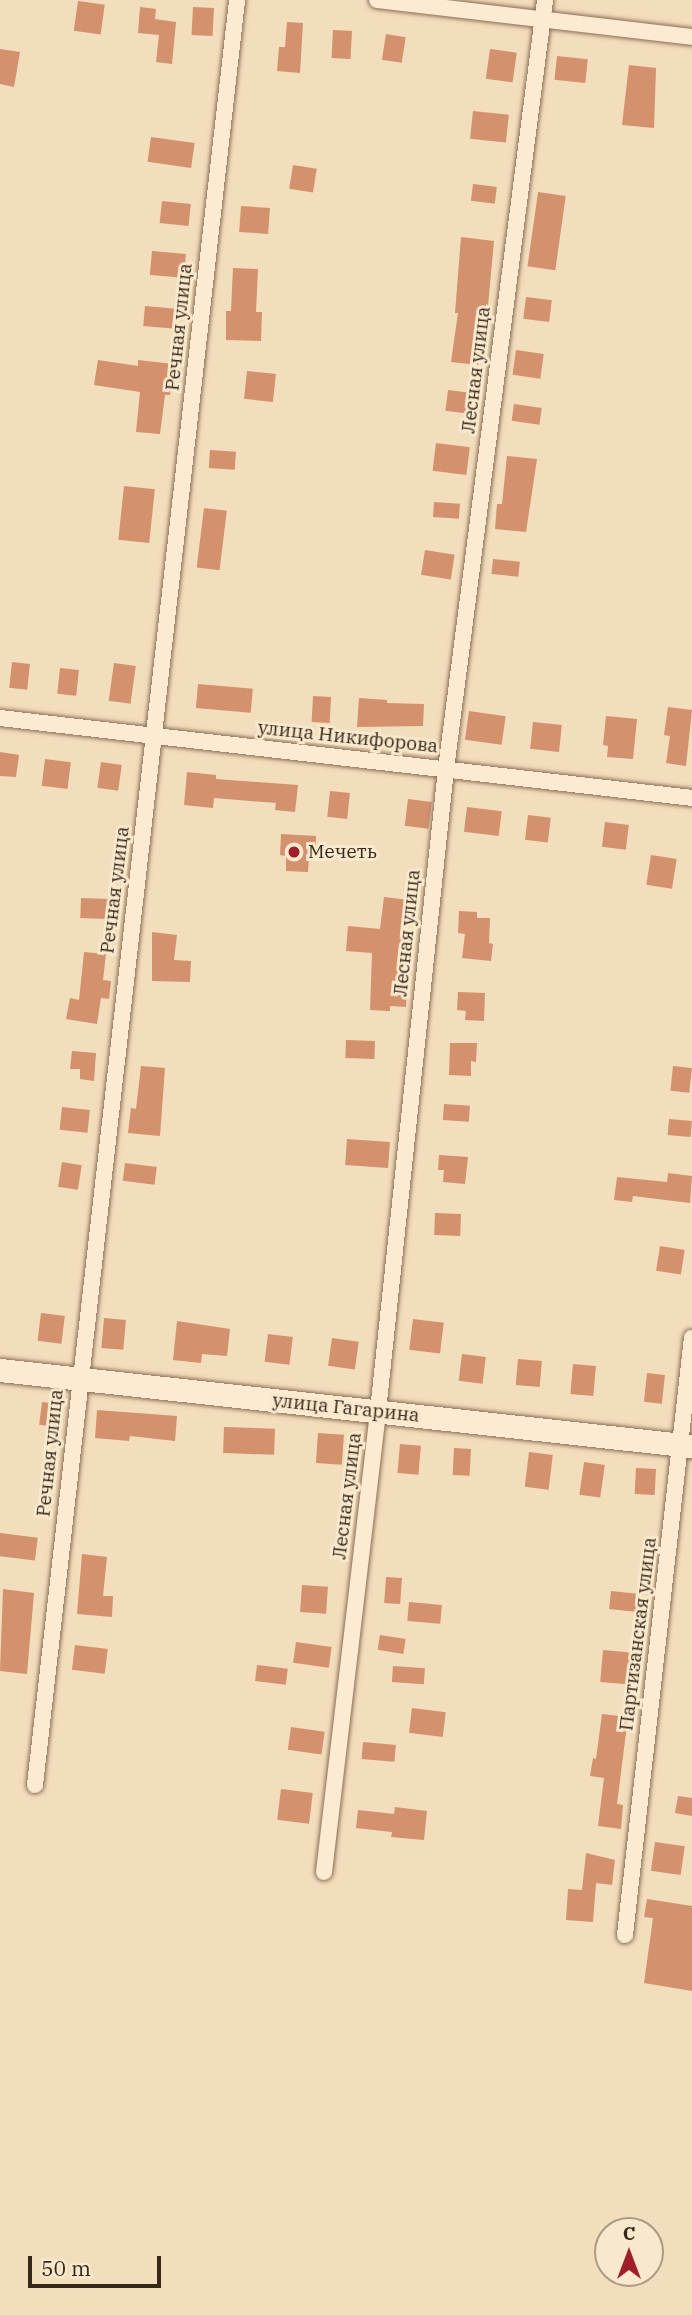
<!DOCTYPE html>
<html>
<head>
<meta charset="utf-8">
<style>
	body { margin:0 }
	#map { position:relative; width:692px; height:2315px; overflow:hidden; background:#f2ddbc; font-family:"IBM Plex Serif",serif }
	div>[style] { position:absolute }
	.building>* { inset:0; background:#d3916e; transform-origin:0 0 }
	.roads { filter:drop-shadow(0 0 2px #8b6d54) drop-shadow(0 0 2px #8b6d54) }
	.street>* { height:16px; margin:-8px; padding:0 8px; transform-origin:8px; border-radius:8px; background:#fcebd0 }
	.secondary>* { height:23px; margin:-11.5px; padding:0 11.5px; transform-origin:11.5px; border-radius:11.5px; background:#fcebd0 }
	.dots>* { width:19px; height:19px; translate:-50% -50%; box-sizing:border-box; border:4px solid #f8e8cc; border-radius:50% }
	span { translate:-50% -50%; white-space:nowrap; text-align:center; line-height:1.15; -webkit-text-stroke:6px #f8e8cc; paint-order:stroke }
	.street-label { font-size:19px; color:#38271a }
	.poi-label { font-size:19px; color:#38271a }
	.left { translate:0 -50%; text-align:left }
	.north { position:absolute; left:594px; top:2217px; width:70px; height:70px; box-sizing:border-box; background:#f8e8cc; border:2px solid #ab9b85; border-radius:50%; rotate:0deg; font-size:19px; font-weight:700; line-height:28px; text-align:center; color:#38271a }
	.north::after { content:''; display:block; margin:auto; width:24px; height:32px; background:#9f1f29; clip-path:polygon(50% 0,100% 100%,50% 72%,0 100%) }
	.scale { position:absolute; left:28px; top:2256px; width:133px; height:32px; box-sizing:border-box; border:4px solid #38271a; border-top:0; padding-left:9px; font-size:21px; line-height:24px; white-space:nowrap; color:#38271a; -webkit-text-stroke:5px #f8e8cc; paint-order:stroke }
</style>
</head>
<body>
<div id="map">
	<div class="building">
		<i style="left:78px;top:1px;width:27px;height:30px;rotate:8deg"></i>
		<i style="clip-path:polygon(140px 7px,156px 9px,155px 19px,176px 22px,172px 64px,156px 62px,159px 35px,138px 33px)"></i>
		<i style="left:193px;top:7px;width:21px;height:28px;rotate:3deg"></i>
		<i style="clip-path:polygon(287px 22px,303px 23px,300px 73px,277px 71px,279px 47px,285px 47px)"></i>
		<i style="left:333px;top:30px;width:19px;height:28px;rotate:3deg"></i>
		<i style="left:386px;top:34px;width:20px;height:26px;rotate:9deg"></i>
		<i style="clip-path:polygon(0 49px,20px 52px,14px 87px,0 84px)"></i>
		<i style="left:490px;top:49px;width:27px;height:30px;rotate:8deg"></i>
		<i style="left:557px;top:56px;width:31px;height:24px;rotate:6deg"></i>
		<i style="clip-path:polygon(629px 65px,656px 68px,654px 128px,622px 125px)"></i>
		<i style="left:473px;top:111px;width:36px;height:28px;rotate:6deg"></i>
		<i style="left:151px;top:137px;width:44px;height:25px;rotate:8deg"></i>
		<i style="left:293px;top:165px;width:24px;height:24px;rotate:9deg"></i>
		<i style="left:473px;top:184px;width:24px;height:17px;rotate:7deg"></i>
		<i style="left:538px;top:192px;width:28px;height:75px;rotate:8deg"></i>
		<i style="left:162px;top:201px;width:29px;height:22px;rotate:6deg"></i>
		<i style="left:241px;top:206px;width:29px;height:26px;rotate:4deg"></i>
		<i style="clip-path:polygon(461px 237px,494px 241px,487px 317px,484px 317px,478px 365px,451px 362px,458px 313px,455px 313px)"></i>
		<i style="left:152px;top:251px;width:34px;height:24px;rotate:5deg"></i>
		<i style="clip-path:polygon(233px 268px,258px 269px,256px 312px,262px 312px,261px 341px,226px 340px,226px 311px,231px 311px)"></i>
		<i style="left:526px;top:297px;width:26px;height:22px;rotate:7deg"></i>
		<i style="left:145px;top:306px;width:33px;height:20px;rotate:5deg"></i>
		<i style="left:516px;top:350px;width:28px;height:25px;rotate:8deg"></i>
		<i style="clip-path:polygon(98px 360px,138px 366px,138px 360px,173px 364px,170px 395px,165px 395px,160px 434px,136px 432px,140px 392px,94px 385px)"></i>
		<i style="left:247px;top:371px;width:29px;height:28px;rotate:6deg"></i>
		<i style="left:448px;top:390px;width:24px;height:21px;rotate:7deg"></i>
		<i style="left:514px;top:404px;width:28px;height:17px;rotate:8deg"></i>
		<i style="left:436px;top:443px;width:34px;height:28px;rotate:7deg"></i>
		<i style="left:210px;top:450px;width:26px;height:18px;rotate:4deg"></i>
		<i style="clip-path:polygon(507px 456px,537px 459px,526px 532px,495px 529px,497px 504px,502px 504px)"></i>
		<i style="left:124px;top:486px;width:31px;height:54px;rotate:6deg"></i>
		<i style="left:434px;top:502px;width:26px;height:15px;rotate:4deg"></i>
		<i style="left:204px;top:508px;width:23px;height:60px;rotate:7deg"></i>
		<i style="left:425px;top:550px;width:30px;height:25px;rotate:9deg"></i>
		<i style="left:493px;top:559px;width:27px;height:15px;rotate:6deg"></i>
		<i style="left:12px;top:662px;width:18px;height:26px;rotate:6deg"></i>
		<i style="left:114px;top:663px;width:22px;height:38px;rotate:8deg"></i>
		<i style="left:60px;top:668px;width:19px;height:26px;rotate:6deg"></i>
		<i style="left:198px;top:684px;width:55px;height:24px;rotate:5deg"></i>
		<i style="left:313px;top:696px;width:18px;height:26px;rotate:3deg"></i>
		<i style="clip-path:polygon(359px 698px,387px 700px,387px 703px,424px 704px,423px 726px,357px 727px)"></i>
		<i style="clip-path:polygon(668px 707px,692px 710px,686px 766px,666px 763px,670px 736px,664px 735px)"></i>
		<i style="left:469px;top:711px;width:37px;height:29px;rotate:8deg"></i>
		<i style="clip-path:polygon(606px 716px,637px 719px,633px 759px,607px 757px,608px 746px,603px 745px)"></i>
		<i style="left:533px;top:722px;width:29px;height:27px;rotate:6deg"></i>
		<i style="clip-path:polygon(0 752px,19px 755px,16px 777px,0 776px)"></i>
		<i style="left:45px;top:759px;width:26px;height:27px;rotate:7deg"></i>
		<i style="left:101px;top:762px;width:21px;height:26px;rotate:8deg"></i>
		<i style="clip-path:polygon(187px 772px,216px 775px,216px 779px,298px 785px,295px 812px,275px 810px,276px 803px,214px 798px,213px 808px,184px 805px)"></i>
		<i style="left:330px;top:791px;width:20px;height:26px;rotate:6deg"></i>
		<i style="left:408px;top:799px;width:24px;height:27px;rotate:7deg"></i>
		<i style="left:467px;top:807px;width:35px;height:25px;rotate:7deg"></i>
		<i style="left:528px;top:815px;width:23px;height:25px;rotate:7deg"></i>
		<i style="left:605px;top:822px;width:24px;height:25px;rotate:7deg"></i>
		<i style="clip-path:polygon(281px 834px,316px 836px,315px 857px,309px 857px,308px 872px,286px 871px,286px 856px,280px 855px)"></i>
		<i style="left:651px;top:855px;width:26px;height:30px;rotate:9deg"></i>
		<i style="clip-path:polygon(384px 897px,409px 900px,405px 932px,410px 933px,406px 1007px,390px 1006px,390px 1011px,370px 1010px,372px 953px,346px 951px,348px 926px,380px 929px)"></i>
		<i style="left:81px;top:898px;width:27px;height:20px;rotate:2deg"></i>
		<i style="clip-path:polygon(459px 911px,477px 912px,477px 918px,490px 918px,489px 943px,493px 944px,491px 961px,462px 958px,465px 934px,458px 933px)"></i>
		<i style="clip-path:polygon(152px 932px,177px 935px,174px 960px,191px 961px,190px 982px,152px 981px)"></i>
		<i style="clip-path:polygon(84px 952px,106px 954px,103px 980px,111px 981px,109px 999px,101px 998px,97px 1024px,66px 1019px,70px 998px,79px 1000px)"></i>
		<i style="clip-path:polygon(458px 992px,485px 993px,484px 1021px,465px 1020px,466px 1011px,457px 1010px)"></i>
		<i style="left:346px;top:1040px;width:29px;height:18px;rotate:2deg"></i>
		<i style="clip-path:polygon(450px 1043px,477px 1043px,476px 1062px,471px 1061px,471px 1076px,449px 1075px)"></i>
		<i style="clip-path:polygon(72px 1051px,96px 1053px,94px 1081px,80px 1079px,80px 1069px,70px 1069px)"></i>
		<i style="clip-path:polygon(141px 1066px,165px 1068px,160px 1136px,128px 1133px,131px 1108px,136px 1109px)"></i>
		<i style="left:673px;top:1066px;width:19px;height:25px;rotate:6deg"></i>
		<i style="left:444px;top:1104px;width:26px;height:16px;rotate:4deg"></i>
		<i style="left:62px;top:1107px;width:28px;height:23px;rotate:6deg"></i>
		<i style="left:669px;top:1119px;width:23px;height:16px;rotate:5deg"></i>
		<i style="left:347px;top:1139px;width:43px;height:26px;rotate:4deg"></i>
		<i style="clip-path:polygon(439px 1155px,468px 1157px,465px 1184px,443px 1182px,444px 1170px,438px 1170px)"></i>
		<i style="left:62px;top:1162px;width:20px;height:25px;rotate:9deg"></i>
		<i style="left:125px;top:1163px;width:32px;height:18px;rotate:7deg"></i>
		<i style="clip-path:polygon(668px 1173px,692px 1176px,690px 1203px,633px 1196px,632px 1202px,614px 1200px,617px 1177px,667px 1182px)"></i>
		<i style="left:435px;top:1213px;width:26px;height:22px;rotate:2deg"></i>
		<i style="left:660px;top:1246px;width:25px;height:25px;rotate:9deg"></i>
		<i style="left:41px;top:1313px;width:24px;height:28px;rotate:7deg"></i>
		<i style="left:104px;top:1318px;width:22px;height:30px;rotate:5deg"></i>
		<i style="left:413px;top:1319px;width:31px;height:31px;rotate:7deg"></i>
		<i style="clip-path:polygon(177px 1321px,230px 1329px,227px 1356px,202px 1354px,201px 1363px,173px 1360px)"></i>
		<i style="left:268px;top:1334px;width:25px;height:28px;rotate:7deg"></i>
		<i style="left:332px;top:1338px;width:27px;height:28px;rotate:8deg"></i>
		<i style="left:462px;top:1354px;width:24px;height:27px;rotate:7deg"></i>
		<i style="left:518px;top:1359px;width:24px;height:26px;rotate:5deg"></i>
		<i style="left:573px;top:1364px;width:23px;height:30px;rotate:5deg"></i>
		<i style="left:647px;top:1373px;width:18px;height:29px;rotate:6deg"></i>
		<i style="left:42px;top:1402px;width:16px;height:23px;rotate:7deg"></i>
		<i style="clip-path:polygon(97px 1410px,177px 1416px,175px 1441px,130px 1436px,129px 1441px,95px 1438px)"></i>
		<i style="left:224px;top:1427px;width:51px;height:26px;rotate:2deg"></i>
		<i style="left:318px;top:1433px;width:26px;height:30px;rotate:4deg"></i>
		<i style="left:400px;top:1444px;width:21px;height:29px;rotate:5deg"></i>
		<i style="left:454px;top:1448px;width:17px;height:27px;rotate:3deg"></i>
		<i style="left:529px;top:1452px;width:24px;height:35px;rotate:7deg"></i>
		<i style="left:584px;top:1462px;width:21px;height:33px;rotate:8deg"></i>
		<i style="left:636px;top:1468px;width:20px;height:26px;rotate:3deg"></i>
		<i style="left:0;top:1533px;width:38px;height:23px;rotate:7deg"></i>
		<i style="clip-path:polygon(82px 1554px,107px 1557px,103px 1596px,113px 1596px,112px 1617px,77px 1614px)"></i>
		<i style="left:386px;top:1577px;width:16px;height:26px;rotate:4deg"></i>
		<i style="left:302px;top:1585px;width:26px;height:27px;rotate:4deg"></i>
		<i style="clip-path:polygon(3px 1589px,34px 1593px,27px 1674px,0 1671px)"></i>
		<i style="left:611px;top:1591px;width:29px;height:18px;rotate:6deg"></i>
		<i style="left:409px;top:1602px;width:33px;height:19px;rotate:5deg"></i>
		<i style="left:380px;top:1635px;width:26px;height:15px;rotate:9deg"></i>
		<i style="left:296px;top:1642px;width:36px;height:21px;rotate:8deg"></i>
		<i style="left:75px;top:1645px;width:33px;height:25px;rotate:7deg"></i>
		<i style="left:603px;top:1650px;width:33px;height:32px;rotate:5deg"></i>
		<i style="left:257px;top:1665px;width:31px;height:16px;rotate:7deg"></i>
		<i style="left:393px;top:1666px;width:32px;height:16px;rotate:4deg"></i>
		<i style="left:412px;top:1708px;width:34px;height:25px;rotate:7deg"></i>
		<i style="clip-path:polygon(602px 1714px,628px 1717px,617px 1804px,623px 1805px,621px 1829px,598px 1826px,604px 1778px,590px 1776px,593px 1758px,596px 1759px)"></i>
		<i style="left:291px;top:1727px;width:34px;height:23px;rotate:8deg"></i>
		<i style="left:363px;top:1742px;width:33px;height:17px;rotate:5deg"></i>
		<i style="left:281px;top:1789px;width:32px;height:31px;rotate:7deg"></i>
		<i style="clip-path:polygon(678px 1796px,692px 1798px,692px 1816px,675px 1813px)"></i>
		<i style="clip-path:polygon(395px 1807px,427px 1811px,424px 1840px,391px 1837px,392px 1832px,356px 1828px,358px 1810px,394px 1814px)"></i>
		<i style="left:655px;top:1842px;width:30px;height:29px;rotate:8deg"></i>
		<i style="clip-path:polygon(586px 1853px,615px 1860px,612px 1885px,596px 1883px,593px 1922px,566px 1920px,568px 1889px,582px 1890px)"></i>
		<i style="clip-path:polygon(647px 1899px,692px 1906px,692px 1991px,644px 1983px,653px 1918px,644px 1917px)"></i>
	</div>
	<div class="roads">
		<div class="street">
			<i style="left:377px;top:0;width:317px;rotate:6.7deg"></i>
			<i style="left:0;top:718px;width:697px;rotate:6.59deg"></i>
			<i style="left:35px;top:1785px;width:1796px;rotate:-83.54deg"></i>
			<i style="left:324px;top:1872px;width:464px;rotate:-83.3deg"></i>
			<i style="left:378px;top:1411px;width:646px;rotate:-83.95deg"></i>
			<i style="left:446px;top:769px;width:775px;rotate:-82.66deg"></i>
			<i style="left:625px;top:1935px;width:601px;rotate:-83.6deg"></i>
		</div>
		<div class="secondary">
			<i style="left:0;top:1370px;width:696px;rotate:6.27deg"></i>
		</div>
	</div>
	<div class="dots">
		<i style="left:294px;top:852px;background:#9f1f29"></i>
	</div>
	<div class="street-label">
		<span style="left:179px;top:327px;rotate:-84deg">Речная улица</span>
		<span style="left:476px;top:370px;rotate:-83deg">Лесная улица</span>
		<span style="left:348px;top:737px;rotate:6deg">улица Никифорова</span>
		<span style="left:115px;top:890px;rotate:-83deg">Речная улица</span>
		<span style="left:407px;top:933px;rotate:-84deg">Лесная улица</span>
		<span style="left:346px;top:1408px;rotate:6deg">улица Гагарина</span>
		<span style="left:50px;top:1453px;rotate:-84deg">Речная улица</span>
		<span style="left:347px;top:1496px;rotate:-83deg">Лесная улица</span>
		<span style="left:638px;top:1634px;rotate:-83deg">Партизанская улица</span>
	</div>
	<div class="poi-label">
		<span class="left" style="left:308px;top:852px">Мечеть</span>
	</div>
	<div class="north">С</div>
	<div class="scale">50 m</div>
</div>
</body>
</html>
